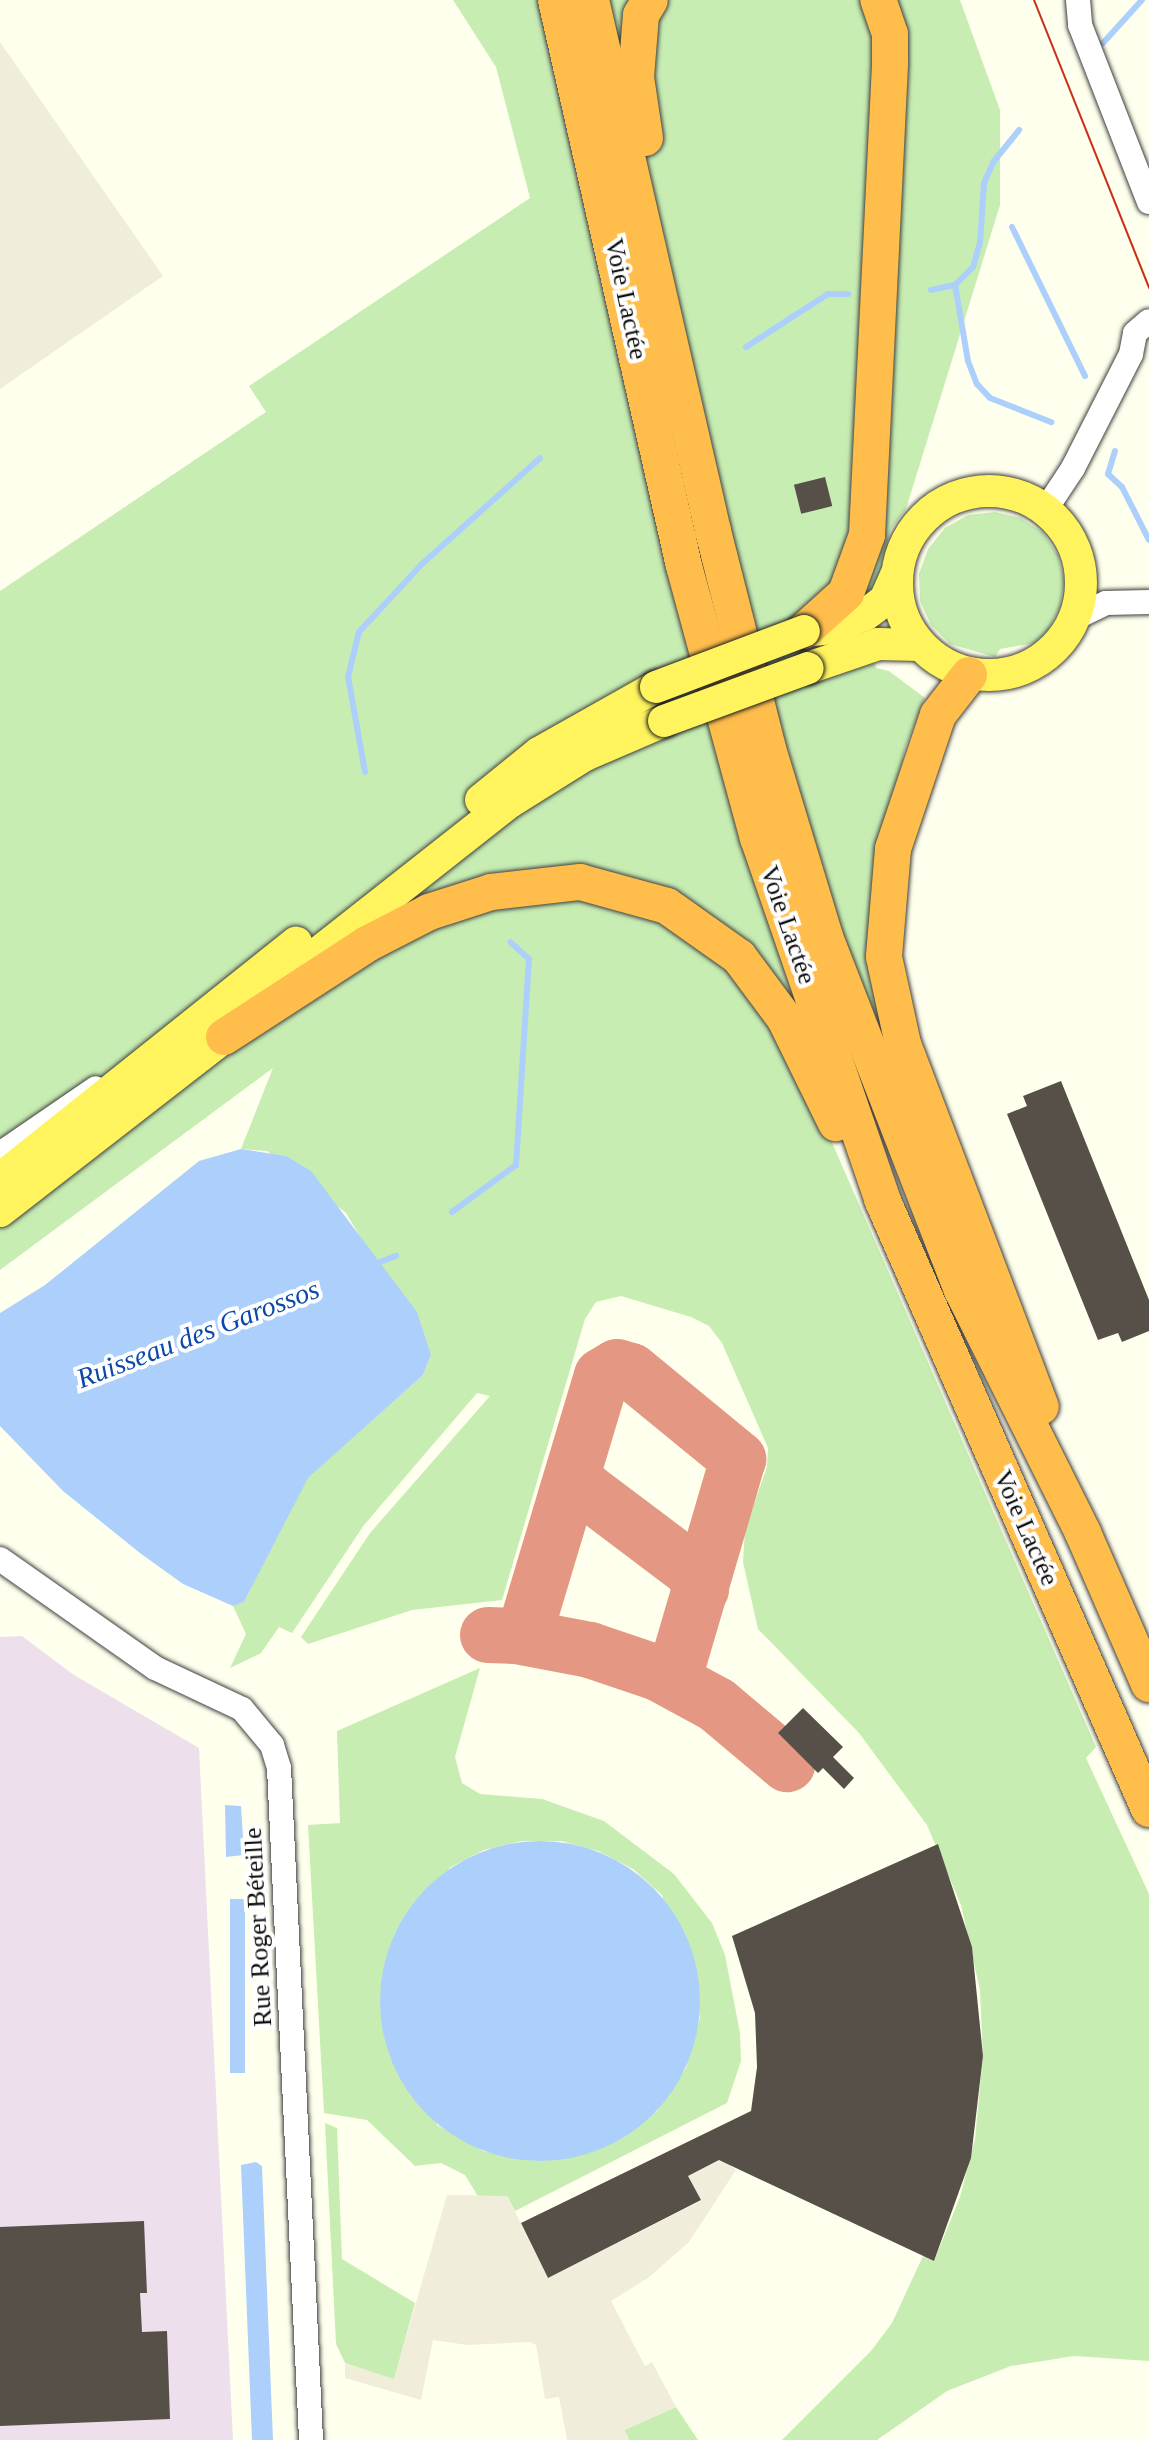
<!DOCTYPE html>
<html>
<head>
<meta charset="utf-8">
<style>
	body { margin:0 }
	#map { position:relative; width:1149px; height:2440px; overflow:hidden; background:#ffffed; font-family:Georgia,serif }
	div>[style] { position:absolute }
	.industrial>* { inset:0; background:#ede0ec }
	.green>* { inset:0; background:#c7edb3 }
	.plaza>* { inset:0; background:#f0eedb }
	.water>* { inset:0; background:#acd0fb; transform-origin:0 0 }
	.round { border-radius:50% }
	.stream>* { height:6px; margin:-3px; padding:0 3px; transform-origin:3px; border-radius:3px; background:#acd0fb }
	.taxiway>* { height:56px; margin:-28px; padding:0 28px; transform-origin:28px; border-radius:28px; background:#e49883 }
	.building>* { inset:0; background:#565048; transform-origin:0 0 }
	.roads { filter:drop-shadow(0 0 2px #404040) drop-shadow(0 0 2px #404040) }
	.minor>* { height:24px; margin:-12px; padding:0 12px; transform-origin:12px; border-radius:12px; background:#fff }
	.major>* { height:32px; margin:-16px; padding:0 16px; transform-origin:16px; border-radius:16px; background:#fff45d }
	.major>.ring { margin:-16px; padding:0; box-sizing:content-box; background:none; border:32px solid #fff45d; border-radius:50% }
	.highway>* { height:36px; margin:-18px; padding:0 18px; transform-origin:18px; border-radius:18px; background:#ffbd4b }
	.tram>* { height:2px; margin:-1px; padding:0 1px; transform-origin:1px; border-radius:1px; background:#c93019 }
	.bridges { filter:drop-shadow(0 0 2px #1e1e1e) drop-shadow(0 0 2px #1e1e1e) }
	.major-bridge>* { height:32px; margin:-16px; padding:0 16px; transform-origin:16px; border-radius:16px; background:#fff45d }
	span { translate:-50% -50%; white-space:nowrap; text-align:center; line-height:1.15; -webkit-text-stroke:8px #fff; paint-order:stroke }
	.street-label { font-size:26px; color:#0d0d0d }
	.water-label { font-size:28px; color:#0b48a9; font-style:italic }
</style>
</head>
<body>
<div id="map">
	<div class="industrial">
		<i style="clip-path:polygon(22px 1636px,74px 1675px,199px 1748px,233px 2440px,0 2440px,0 1637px)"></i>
	</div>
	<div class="green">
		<i style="clip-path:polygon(453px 0,960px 0,1000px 110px,1000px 205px,906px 509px,891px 529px,876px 587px,856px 607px,876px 668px,889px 671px,925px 698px,905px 748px,876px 890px,893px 1047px,794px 1010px,750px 957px,647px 917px,708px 950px,752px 991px,796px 1060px,1096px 1747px,1086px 1758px,1149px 1894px,1149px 2361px,1074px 2356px,1011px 2366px,947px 2391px,877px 2440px,782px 2440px,871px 2351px,892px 2323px,923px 2256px,934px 2261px,960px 2197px,975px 2139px,983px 2056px,980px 1990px,961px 1905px,927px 1825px,859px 1733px,758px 1629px,743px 1562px,745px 1529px,767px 1467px,768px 1448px,722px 1343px,709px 1326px,691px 1317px,621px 1296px,596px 1302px,585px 1319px,502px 1600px,412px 1610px,308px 1644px,301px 1637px,370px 1533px,490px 1396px,477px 1393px,364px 1525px,292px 1633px,279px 1627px,261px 1653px,230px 1668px,246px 1634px,233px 1606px,244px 1602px,307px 1478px,423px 1375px,431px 1355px,346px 1213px,267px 1151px,241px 1149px,273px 1068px,0 1270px,0 591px,266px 412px,249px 386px,530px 198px,496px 67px)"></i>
		<i style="clip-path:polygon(995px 512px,1021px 518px,1043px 533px,1058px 555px,1064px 581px,1060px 607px,1047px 631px,1034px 643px,1000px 649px,995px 657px,950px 644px,931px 625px,920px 601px,919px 574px,928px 549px,945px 528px,968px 515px)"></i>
		<i style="clip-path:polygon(evenodd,480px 1668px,455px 1757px,462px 1783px,480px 1794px,542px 1799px,604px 1821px,674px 1874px,712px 1923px,725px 1955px,740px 2033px,741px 2061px,727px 2103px,515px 2211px,507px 2196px,479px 2198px,465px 2175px,441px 2163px,415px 2166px,367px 2120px,324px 2113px,308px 1825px,340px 1823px,337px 1731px,480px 1668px,522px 1841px,561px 1841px,598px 1851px,633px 1869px,662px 1895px,700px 2017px,686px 2068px,656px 2112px,536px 2161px,483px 2151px,437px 2125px,449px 1868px,484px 1850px,522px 1841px)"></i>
		<i style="clip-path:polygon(325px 2123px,337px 2128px,342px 2259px,415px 2303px,394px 2380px,345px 2363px,336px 2344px)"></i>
		<i style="clip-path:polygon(676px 2407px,698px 2440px,629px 2440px,624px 2430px)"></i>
	</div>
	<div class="plaza">
		<i style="clip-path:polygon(0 42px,163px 276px,0 389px)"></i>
		<i style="clip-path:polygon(734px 2153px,731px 2166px,736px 2170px,689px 2242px,648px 2278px,611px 2301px,645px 2366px,652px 2362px,676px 2407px,624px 2430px,629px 2440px,567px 2440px,559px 2397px,545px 2399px,536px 2345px,530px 2342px,467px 2345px,433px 2340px,421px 2400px,345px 2378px,345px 2363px,394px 2379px,447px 2195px,507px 2196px,548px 2278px,701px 2201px,688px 2176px)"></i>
	</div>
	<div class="water">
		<i style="clip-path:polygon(241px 1149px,286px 1156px,311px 1171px,417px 1312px,431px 1355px,423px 1375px,308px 1478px,244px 1602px,233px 1606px,183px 1584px,140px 1553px,63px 1491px,0 1426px,0 1313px,45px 1285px,199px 1161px)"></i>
		<i style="clip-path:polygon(225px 1805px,241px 1806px,244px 1855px,226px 1857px)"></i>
		<i class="round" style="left:380px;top:1841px;width:320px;height:320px"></i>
		<i style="left:230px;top:1899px;width:15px;height:174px"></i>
		<i style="clip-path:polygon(256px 2162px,262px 2166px,273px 2440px,252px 2440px,241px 2165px)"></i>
	</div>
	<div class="stream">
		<i style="left:1103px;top:43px;width:58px;rotate:-47.8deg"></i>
		<i style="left:1012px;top:227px;width:166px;rotate:63.9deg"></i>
		<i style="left:955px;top:285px;width:77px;rotate:80.3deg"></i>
		<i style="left:968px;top:361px;width:25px;rotate:69deg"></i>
		<i style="left:977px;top:384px;width:19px;rotate:47deg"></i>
		<i style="left:990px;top:398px;width:66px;rotate:21.5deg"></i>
		<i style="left:931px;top:290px;width:25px;rotate:-12deg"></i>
		<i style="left:955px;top:285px;width:25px;rotate:-45deg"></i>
		<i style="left:973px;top:267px;width:25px;rotate:-74deg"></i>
		<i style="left:980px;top:243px;width:60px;rotate:-86.2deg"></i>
		<i style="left:984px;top:183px;width:24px;rotate:-66deg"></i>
		<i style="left:994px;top:161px;width:40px;rotate:-51deg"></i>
		<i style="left:746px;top:347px;width:98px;rotate:-32.9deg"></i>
		<i style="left:828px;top:294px;width:20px"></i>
		<i style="left:1115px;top:451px;width:24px;rotate:107deg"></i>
		<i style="left:1108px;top:474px;width:19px;rotate:43deg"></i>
		<i style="left:1122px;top:487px;width:59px;rotate:63deg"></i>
		<i style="left:365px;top:772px;width:97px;rotate:-100.1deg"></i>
		<i style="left:348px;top:677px;width:46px;rotate:-76.3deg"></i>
		<i style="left:359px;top:632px;width:94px;rotate:-47.2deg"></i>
		<i style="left:423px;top:563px;width:157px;rotate:-41.9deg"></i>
		<i style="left:452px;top:1212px;width:79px;rotate:-36.3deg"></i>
		<i style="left:516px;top:1165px;width:206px;rotate:-86.4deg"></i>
		<i style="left:529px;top:959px;width:25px;rotate:-138deg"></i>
		<i style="left:372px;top:1265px;width:26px;rotate:-21deg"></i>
	</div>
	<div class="taxiway">
		<i style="left:566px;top:1496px;width:10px;rotate:-45deg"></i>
		<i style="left:573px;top:1489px;width:14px;rotate:8deg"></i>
		<i style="left:587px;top:1491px;width:133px;rotate:37deg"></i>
		<i style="left:693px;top:1571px;width:20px;rotate:66deg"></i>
		<i style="left:488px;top:1635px;width:28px;rotate:2deg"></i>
		<i style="left:516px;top:1636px;width:12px;rotate:-35deg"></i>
		<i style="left:526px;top:1629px;width:264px;rotate:-73.3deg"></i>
		<i style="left:602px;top:1376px;width:17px;rotate:-31deg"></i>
		<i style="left:617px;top:1367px;width:15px;rotate:16deg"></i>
		<i style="left:631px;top:1371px;width:139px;rotate:39.4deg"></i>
		<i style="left:738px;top:1459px;width:214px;rotate:106.3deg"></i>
		<i style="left:678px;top:1664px;width:22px;rotate:156deg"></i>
		<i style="left:658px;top:1673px;width:72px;rotate:-161.3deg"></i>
		<i style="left:590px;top:1650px;width:75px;rotate:-169.3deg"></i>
		<i style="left:658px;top:1673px;width:67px;rotate:28.5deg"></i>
		<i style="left:717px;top:1705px;width:92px;rotate:40.1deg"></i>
	</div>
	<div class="building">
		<i style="left:825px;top:477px;width:30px;height:32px;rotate:76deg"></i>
		<i style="clip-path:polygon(1061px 1081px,1149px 1300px,1149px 1331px,1122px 1342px,1118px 1333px,1098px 1340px,1007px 1114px,1027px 1106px,1023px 1096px)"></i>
		<i style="clip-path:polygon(803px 1708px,843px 1747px,833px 1757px,854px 1778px,844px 1789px,823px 1768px,818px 1773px,778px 1733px)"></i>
		<i style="clip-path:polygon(938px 1844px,972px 1947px,983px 2056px,971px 2158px,934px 2261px,719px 2160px,688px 2176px,701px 2200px,548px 2278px,521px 2223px,751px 2111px,757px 2067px,755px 2013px,732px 1936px)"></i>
		<i style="clip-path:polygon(144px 2221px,147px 2293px,140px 2293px,142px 2332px,167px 2331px,170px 2419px,0 2426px,0 2227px)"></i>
	</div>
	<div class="roads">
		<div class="minor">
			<i style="left:1078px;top:0;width:25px;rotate:85deg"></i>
			<i style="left:1080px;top:25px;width:190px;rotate:68.7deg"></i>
			<i style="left:1046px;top:509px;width:49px;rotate:-56.6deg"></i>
			<i style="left:1073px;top:468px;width:128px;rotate:-63deg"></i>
			<i style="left:1131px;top:354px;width:21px;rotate:-79deg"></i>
			<i style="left:1135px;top:333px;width:18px;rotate:-41deg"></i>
			<i style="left:1075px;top:618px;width:34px;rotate:-26deg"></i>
			<i style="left:1106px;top:603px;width:43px;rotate:-1.3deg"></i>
			<i style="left:0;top:1154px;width:116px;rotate:-34.5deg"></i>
			<i style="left:0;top:1559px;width:189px;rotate:35.1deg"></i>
			<i style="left:155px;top:1668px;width:96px;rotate:25.2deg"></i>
			<i style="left:242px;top:1709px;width:47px;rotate:50.2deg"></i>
			<i style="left:272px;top:1745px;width:24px;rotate:73deg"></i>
			<i style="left:279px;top:1768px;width:673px;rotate:87.27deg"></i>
		</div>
		<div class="major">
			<i class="ring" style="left:897px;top:491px;width:152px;height:152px"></i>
			<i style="left:804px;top:631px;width:28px;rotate:-6deg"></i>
			<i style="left:832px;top:628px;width:35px;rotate:-22deg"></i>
			<i style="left:865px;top:615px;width:25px;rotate:-37deg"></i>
			<i style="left:885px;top:600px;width:27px;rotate:-66deg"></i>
			<i style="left:808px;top:668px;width:74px;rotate:-18.9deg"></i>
			<i style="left:878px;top:644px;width:42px;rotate:1.4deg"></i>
			<i style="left:481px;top:800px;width:75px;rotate:-39deg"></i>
			<i style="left:539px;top:753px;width:134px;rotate:-29.4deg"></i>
			<i style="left:0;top:1179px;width:379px;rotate:-38.6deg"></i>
			<i style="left:0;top:1211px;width:284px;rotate:-37.8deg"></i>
			<i style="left:224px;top:1037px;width:79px;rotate:-44deg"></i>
			<i style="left:281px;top:982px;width:291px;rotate:-38.2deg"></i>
			<i style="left:510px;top:802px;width:89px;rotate:-32.1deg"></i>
			<i style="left:585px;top:755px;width:86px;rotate:-23.3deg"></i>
		</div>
		<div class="highway">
			<i style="left:556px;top:0;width:580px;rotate:77.26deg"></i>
			<i style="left:684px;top:566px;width:282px;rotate:74.8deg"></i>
			<i style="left:758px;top:838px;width:382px;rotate:71deg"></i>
			<i style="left:882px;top:1199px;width:666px;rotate:66.36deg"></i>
			<i style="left:591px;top:0;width:545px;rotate:77.06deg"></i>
			<i style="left:713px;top:531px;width:225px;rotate:75.8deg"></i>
			<i style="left:768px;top:749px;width:196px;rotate:73.1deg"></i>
			<i style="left:825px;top:937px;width:379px;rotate:68.8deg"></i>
			<i style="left:962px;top:1290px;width:271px;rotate:63.5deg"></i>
			<i style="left:1083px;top:1533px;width:165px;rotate:66.4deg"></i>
			<i style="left:645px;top:138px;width:62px;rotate:-98.4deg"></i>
			<i style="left:636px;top:77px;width:62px;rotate:-85.4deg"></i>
			<i style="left:641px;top:15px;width:17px;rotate:-59deg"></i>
			<i style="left:804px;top:631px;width:57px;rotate:-42.1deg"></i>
			<i style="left:846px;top:593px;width:62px;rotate:-70.1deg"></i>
			<i style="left:867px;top:535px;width:474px;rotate:-87.2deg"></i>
			<i style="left:890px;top:62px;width:28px;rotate:-90deg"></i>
			<i style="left:890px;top:34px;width:36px;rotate:-109deg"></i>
			<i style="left:969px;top:675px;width:51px;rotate:127.8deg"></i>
			<i style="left:938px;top:715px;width:141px;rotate:108.6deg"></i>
			<i style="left:893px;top:849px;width:108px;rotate:94.8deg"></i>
			<i style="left:884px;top:957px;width:89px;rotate:77.7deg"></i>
			<i style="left:903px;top:1044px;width:388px;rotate:69.2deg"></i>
			<i style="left:224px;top:1037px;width:171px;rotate:-33deg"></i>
			<i style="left:367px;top:944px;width:70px;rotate:-27.3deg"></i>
			<i style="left:429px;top:912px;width:65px;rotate:-17.9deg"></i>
			<i style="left:491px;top:892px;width:90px;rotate:-6.4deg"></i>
			<i style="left:580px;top:882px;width:90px;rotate:15.4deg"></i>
			<i style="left:667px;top:906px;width:88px;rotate:35.3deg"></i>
			<i style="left:739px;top:957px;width:77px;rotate:53.4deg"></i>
			<i style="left:785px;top:1019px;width:116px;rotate:63.9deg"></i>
		</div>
	</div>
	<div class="tram">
		<i style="left:1034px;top:0;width:310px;rotate:68.2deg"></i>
	</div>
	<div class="bridges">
		<div class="major-bridge">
			<i style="left:656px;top:687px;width:158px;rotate:-20.7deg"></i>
			<i style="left:664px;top:721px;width:153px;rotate:-20.2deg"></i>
		</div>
	</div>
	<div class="street-label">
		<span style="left:626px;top:299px;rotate:78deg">Voie Lactée</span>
		<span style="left:788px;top:925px;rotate:71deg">Voie Lactée</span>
		<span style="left:1026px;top:1528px;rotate:66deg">Voie Lactée</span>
		<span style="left:258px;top:1927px;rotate:-93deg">Rue Roger Béteille</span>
	</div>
	<div class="water-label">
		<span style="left:198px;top:1334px;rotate:-21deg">Ruisseau des Garossos</span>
	</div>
</div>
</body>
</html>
